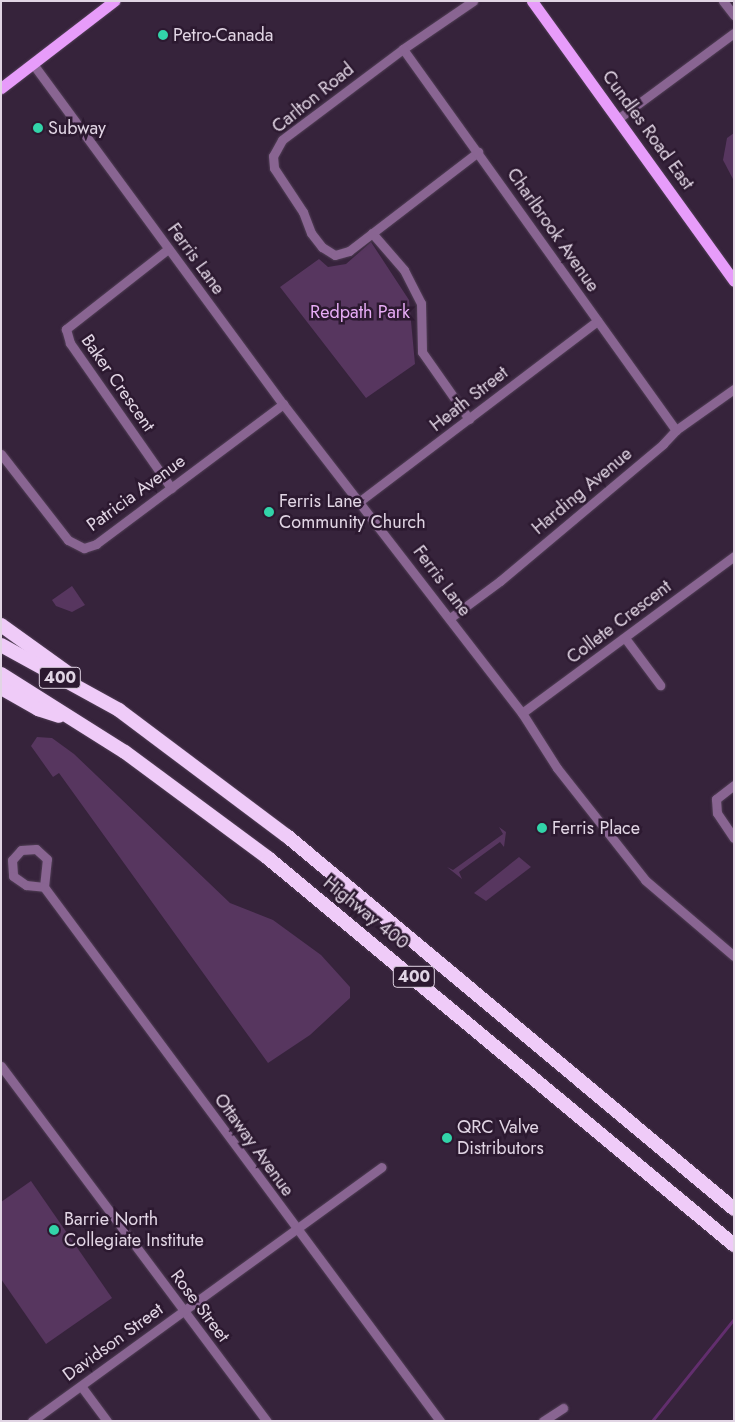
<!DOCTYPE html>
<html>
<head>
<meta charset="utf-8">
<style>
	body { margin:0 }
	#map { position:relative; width:735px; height:1422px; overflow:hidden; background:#36233b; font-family:Jost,sans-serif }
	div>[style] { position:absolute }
	.green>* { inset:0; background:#57365f }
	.stream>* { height:2.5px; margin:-1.25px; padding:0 1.25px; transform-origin:1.25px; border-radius:1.25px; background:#622e6e }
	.roads { filter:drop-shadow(0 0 1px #513f56) drop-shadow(0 0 1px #513f56) }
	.minor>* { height:9px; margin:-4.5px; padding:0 4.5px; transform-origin:4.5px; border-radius:4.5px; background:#896592 }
	.major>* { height:11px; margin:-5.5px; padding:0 5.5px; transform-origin:5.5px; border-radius:5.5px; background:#e79cfa }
	.highway>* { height:14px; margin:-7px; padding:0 7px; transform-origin:7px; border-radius:7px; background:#efcbf8 }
	.dots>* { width:14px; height:14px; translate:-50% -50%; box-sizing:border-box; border:2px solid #2c1930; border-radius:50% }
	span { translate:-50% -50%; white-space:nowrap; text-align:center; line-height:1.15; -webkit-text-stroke:5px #2c1930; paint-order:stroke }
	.shield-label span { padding:1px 4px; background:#2c1930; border:1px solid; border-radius:4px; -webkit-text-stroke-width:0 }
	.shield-label { font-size:16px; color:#e1d5e4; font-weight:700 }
	.poi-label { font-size:18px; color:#e1d5e4 }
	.left { translate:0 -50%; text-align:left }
	.street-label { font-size:18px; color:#e1d5e4 }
	.park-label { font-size:18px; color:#e7acf5 }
	.frame { position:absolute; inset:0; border:2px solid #e1d5e4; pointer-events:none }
</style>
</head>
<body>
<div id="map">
	<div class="green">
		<i style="clip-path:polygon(734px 133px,734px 181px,723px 160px,727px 138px)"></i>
		<i style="clip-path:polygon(371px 242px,409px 300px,415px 364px,366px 398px,280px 287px,319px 259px,328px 267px,346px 264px)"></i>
		<i style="clip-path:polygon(72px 586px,85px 605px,72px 612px,56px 606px,52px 600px)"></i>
		<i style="clip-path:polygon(37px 737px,52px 738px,74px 754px,230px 903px,273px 920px,321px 955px,350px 987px,350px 998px,310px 1035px,268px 1063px,59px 773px,53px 777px,31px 746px)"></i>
		<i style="clip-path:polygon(499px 827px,506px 832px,504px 847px,500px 842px,459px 872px,462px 879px,447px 867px,453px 870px,503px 834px)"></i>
		<i style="clip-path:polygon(519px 857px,531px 867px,486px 901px,474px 893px)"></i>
		<i style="clip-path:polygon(31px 1181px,112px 1298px,46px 1344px,1px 1279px,1px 1202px)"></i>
	</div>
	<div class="stream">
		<i style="left:652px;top:1421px;width:131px;rotate:-51.2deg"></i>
	</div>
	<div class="roads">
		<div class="minor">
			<i style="left:473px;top:1px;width:85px;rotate:145.6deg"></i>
			<i style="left:403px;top:49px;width:151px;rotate:143.1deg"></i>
			<i style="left:282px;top:140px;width:18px;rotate:119deg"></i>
			<i style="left:273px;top:156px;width:12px;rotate:85deg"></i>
			<i style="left:274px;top:168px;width:53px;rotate:56.6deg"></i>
			<i style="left:303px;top:212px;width:22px;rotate:69deg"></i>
			<i style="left:311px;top:233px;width:18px;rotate:52deg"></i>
			<i style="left:322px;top:247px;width:15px;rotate:32deg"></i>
			<i style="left:335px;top:255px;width:15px;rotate:-16deg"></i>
			<i style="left:349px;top:251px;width:163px;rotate:-37.5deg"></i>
			<i style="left:723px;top:1px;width:18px;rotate:52deg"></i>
			<i style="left:403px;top:49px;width:469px;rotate:54.4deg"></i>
			<i style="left:33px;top:64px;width:422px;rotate:53.7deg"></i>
			<i style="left:283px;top:404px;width:391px;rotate:52.3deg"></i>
			<i style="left:522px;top:713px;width:65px;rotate:57.5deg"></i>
			<i style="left:557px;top:768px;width:142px;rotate:51.8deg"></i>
			<i style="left:645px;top:880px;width:117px;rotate:40.5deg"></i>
			<i style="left:619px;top:118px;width:143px;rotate:-36.5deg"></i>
			<i style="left:372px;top:233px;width:49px;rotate:49.1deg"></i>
			<i style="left:404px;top:270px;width:37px;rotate:63deg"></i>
			<i style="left:421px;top:303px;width:49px;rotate:88.8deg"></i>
			<i style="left:422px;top:352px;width:82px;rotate:55deg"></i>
			<i style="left:168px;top:249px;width:130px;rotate:141.9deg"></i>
			<i style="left:66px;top:329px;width:15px;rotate:74deg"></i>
			<i style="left:70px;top:343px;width:177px;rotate:55.1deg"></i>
			<i style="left:1px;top:454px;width:109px;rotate:52.1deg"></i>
			<i style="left:68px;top:540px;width:18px;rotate:27deg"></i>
			<i style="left:84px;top:548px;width:13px;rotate:-18deg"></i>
			<i style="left:96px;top:544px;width:234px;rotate:-36.8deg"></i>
			<i style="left:360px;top:501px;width:298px;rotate:-37.2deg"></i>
			<i style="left:450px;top:618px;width:62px;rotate:-36.5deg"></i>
			<i style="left:500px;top:581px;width:213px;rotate:-40deg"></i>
			<i style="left:663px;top:444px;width:19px;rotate:-47deg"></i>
			<i style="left:676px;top:430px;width:71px;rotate:-35.3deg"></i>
			<i style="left:625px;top:638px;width:59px;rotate:53.3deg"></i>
			<i style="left:522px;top:713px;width:264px;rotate:-36.5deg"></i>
			<i style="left:734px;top:785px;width:23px;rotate:142deg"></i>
			<i style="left:716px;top:799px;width:14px;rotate:86deg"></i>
			<i style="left:717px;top:813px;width:30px;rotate:56deg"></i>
			<i style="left:44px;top:887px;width:28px;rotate:-84deg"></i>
			<i style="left:47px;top:859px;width:15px;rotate:-138deg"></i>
			<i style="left:36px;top:849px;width:15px;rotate:176deg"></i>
			<i style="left:21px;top:850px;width:13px;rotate:132deg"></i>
			<i style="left:12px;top:860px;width:16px;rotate:86deg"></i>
			<i style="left:13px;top:876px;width:16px;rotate:35deg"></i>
			<i style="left:26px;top:885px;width:18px;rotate:6deg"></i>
			<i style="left:44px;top:887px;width:665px;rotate:53.44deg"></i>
			<i style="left:1px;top:1066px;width:444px;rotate:53.2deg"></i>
			<i style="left:81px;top:1386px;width:44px;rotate:53.4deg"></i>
			<i style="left:32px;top:1421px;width:432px;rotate:-36deg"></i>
			<i style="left:543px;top:1421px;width:24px;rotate:-33deg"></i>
		</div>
		<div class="major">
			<i style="left:532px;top:1px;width:345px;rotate:54.2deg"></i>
			<i style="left:1px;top:88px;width:143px;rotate:-37.6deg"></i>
		</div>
		<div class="highway">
			<i style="left:1px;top:625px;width:87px;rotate:35.7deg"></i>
			<i style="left:1px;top:645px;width:135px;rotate:28.8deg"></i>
			<i style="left:119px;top:710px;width:210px;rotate:36.9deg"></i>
			<i style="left:287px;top:836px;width:582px;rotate:39.84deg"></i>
			<i style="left:1px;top:674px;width:146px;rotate:32.2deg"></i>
			<i style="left:125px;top:752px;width:178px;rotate:36.5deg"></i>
			<i style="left:268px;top:858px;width:606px;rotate:39.71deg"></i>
			<i style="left:1px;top:688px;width:43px;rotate:29.6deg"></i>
			<i style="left:38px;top:709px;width:22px;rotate:18deg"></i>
		</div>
	</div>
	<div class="dots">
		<i style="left:163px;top:35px;background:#32d4a9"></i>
		<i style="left:38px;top:128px;background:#32d4a9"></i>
		<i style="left:269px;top:512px;background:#32d4a9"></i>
		<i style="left:542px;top:828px;background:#32d4a9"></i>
		<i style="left:447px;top:1138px;background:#32d4a9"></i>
		<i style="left:54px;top:1230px;background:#32d4a9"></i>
	</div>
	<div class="shield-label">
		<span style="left:60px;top:678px">400</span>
		<span style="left:414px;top:977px">400</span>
	</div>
	<div class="poi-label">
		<span class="left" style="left:173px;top:35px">Petro-Canada</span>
		<span class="left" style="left:48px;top:128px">Subway</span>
		<span class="left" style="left:279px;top:512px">Ferris Lane<br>Community Church</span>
		<span class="left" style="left:552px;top:828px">Ferris Place</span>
		<span class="left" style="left:457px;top:1138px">QRC Valve<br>Distributors</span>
		<span class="left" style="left:64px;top:1230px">Barrie North<br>Collegiate Institute</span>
	</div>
	<div class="street-label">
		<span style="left:313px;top:98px;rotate:-39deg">Carlton Road</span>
		<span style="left:648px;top:130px;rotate:54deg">Cundles Road East</span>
		<span style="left:553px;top:230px;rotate:55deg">Charlbrook Avenue</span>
		<span style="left:196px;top:259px;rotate:54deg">Ferris Lane</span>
		<span style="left:118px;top:383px;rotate:55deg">Baker Crescent</span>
		<span style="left:469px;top:399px;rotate:-38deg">Heath Street</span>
		<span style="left:582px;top:491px;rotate:-40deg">Harding Avenue</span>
		<span style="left:136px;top:493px;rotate:-36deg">Patricia Avenue</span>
		<span style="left:442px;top:581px;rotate:53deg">Ferris Lane</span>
		<span style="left:619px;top:622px;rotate:-37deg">Collete Crescent</span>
		<span style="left:366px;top:913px;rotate:39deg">Highway 400</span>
		<span style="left:254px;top:1145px;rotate:54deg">Ottaway Avenue</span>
		<span style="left:200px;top:1306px;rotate:53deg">Rose Street</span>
		<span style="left:113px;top:1342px;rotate:-36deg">Davidson Street</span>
	</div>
	<div class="park-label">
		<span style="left:360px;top:312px">Redpath Park</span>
	</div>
	<div class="frame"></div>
</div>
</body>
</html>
